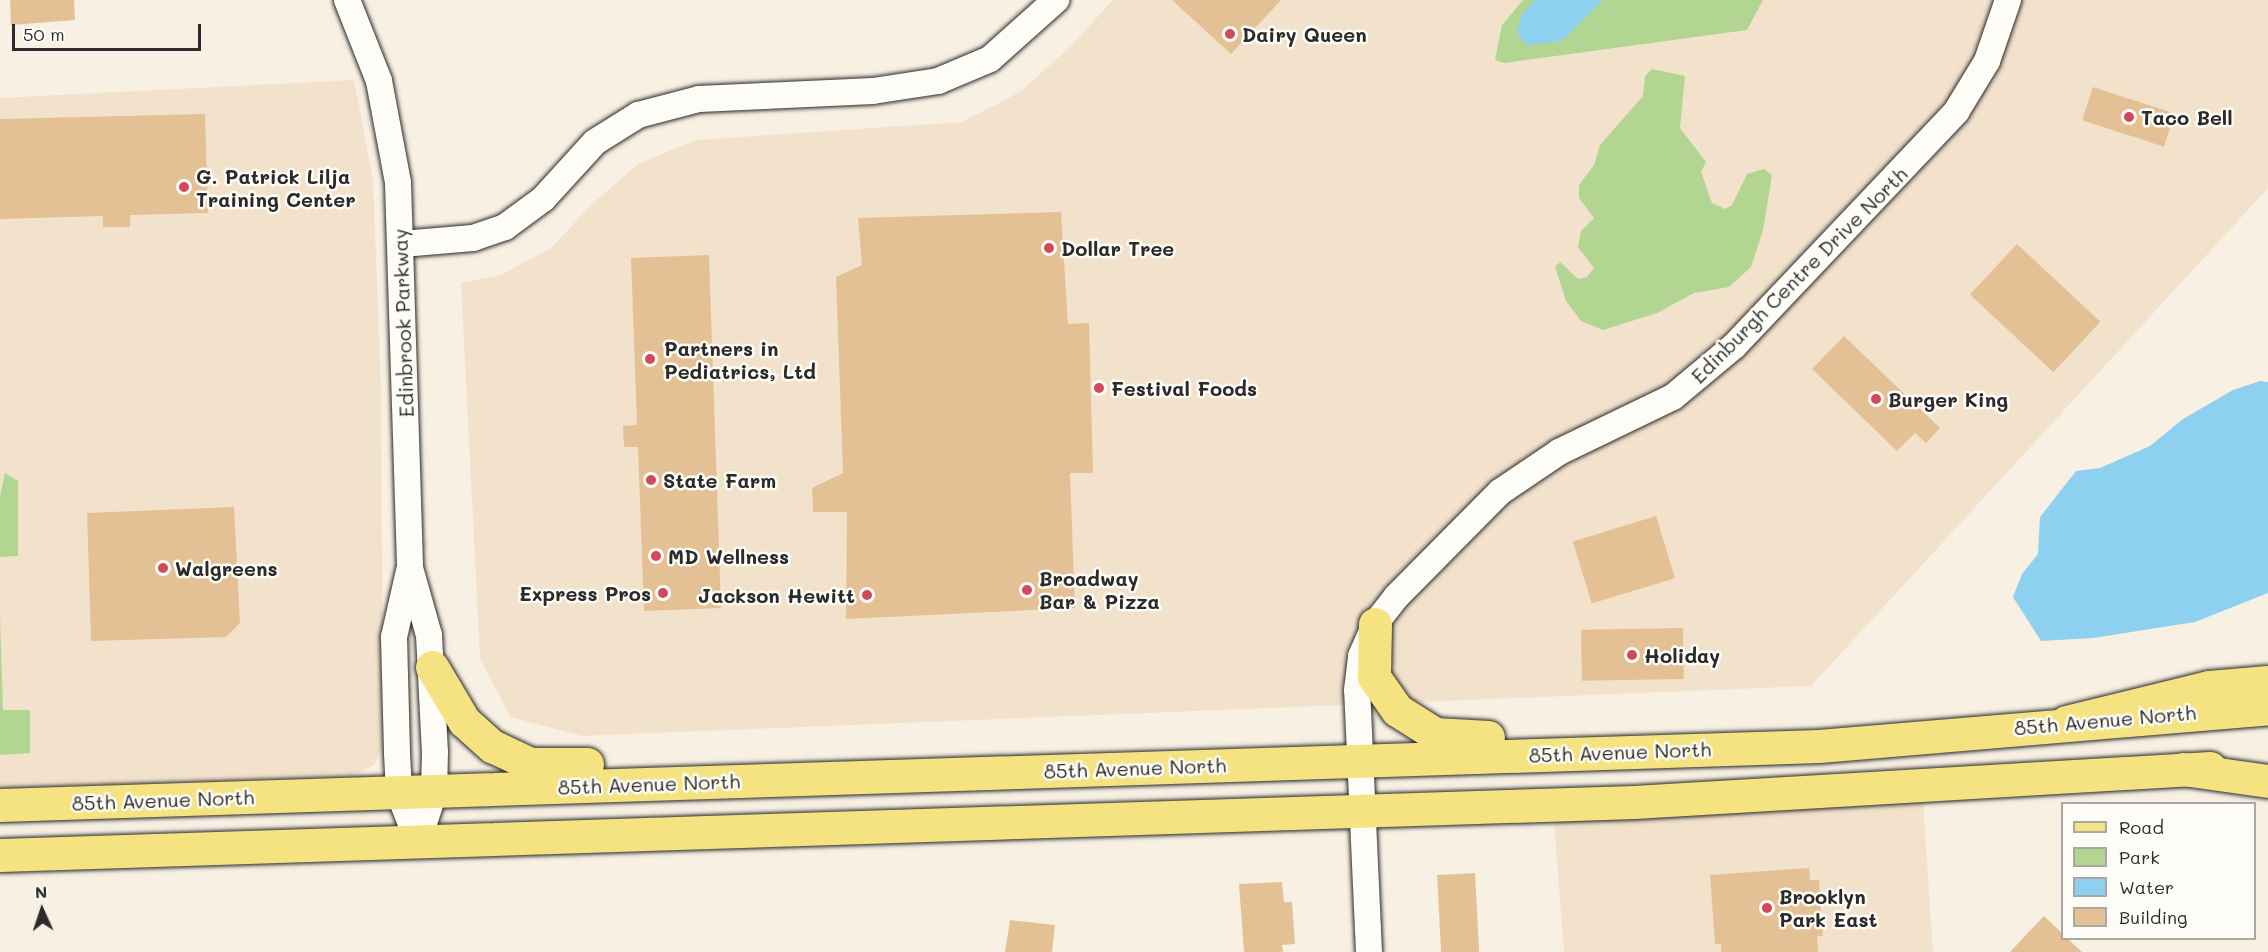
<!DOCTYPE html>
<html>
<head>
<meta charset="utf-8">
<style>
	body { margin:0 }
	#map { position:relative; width:2268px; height:952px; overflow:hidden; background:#f8f0e3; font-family:Mali,sans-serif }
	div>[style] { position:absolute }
	.built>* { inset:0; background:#f2e2cc }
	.green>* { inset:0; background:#b2d691 }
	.water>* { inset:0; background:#8ed0ef }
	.building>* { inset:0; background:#e4c195; transform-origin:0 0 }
	.roads { filter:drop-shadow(0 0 2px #2b2b2b) drop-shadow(0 0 2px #2b2b2b) }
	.minor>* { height:26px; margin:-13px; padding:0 13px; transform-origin:13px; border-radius:13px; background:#fdfcf7 }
	.major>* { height:33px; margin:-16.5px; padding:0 16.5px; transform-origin:16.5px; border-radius:16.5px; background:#f5e382 }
	.highway>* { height:33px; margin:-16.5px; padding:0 16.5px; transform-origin:16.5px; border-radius:16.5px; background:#f5e382 }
	.dots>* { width:16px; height:16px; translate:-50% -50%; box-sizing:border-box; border:3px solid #fdfcf7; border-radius:50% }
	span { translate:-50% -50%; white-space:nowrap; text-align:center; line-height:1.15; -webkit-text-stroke:5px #fdfcf7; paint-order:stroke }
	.poi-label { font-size:20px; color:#2b2b2b; font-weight:700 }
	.left { translate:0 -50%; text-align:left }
	.right { translate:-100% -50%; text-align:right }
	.street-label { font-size:20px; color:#2b2b2b }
	.legend { position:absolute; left:2061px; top:802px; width:195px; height:138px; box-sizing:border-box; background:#fdfcf7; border:2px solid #a9a8a5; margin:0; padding:8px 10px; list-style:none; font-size:18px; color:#2b2b2b }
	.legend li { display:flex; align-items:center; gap:12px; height:30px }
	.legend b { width:30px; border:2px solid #a9a8a5 }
	.north { position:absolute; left:12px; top:880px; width:60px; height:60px; -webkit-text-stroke:4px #fdfcf7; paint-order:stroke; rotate:357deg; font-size:16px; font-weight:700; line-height:24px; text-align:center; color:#2b2b2b }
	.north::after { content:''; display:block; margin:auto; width:21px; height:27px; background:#2b2b2b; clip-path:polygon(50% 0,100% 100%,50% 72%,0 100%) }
	.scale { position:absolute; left:12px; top:24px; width:189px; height:27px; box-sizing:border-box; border:3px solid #2b2b2b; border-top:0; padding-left:8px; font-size:18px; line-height:21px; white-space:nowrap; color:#2b2b2b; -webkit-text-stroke:4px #fdfcf7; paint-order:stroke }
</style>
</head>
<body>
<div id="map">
	<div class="built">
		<i style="clip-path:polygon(1113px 0,2268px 0,2268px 188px,1811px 686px,582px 736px,510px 717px,480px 658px,461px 283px,501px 275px,551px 248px,592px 204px,638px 164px,696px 140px,962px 122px,1020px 92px,1070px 47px)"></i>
		<i style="clip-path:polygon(354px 80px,373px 180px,381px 388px,383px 747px,374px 765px,353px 776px,0 788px,0 98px)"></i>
		<i style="clip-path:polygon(1923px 802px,1933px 952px,1564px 952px,1554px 822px)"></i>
	</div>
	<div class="green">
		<i style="clip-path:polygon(1523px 0,1763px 0,1747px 30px,1504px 63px,1495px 60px,1502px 25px)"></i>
		<i style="clip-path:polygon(1652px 69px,1685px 76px,1680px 128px,1706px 162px,1701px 172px,1712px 203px,1725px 209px,1732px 205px,1747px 174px,1764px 169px,1772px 175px,1763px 230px,1751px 267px,1729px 287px,1694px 293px,1657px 313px,1603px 330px,1581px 321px,1566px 301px,1555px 267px,1560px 262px,1578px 279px,1587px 277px,1594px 268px,1578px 247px,1581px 231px,1594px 218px,1579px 198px,1579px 185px,1594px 165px,1600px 145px,1643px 96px,1645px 76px)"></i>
		<i style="clip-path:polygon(5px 473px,18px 481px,18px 556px,0 557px,0 496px)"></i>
		<i style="clip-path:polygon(0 614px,3px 710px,30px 710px,30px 753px,0 755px)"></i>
	</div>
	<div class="water">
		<i style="clip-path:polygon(1535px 0,1603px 0,1562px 41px,1526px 45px,1517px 32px,1522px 14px)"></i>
		<i style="clip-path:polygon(2260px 381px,2268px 382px,2268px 593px,2195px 622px,2093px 638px,2041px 641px,2013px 597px,2022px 574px,2038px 554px,2040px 517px,2076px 471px,2100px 468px,2150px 446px,2183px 419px,2233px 390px)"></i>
	</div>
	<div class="building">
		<i style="clip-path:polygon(10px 0,74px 0,75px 20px,11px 25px)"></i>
		<i style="clip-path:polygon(1172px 0,1281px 0,1231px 54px)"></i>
		<i style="left:2093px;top:87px;width:86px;height:35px;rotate:18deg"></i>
		<i style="clip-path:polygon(205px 114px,208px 213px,130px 215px,130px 227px,103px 227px,103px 216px,0 219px,0 119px)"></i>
		<i style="clip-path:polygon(1061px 212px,1068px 324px,1089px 323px,1093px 473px,1070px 473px,1075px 608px,846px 619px,847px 512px,813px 512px,812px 488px,843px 473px,836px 277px,862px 265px,858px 218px)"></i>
		<i style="left:2017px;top:244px;width:114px;height:69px;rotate:43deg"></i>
		<i style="clip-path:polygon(709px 255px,721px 608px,644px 611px,638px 447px,624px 447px,623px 426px,637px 425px,631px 258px)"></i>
		<i style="clip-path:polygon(1844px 336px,1940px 428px,1926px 443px,1915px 433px,1897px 451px,1812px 369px)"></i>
		<i style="clip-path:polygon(234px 507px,240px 623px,226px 637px,91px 641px,87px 513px)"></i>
		<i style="left:1656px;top:516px;width:65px;height:87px;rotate:73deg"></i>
		<i style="left:1683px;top:628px;width:51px;height:102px;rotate:89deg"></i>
		<i style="clip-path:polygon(1809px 868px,1810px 880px,1819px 880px,1823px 936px,1817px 936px,1818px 952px,1721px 952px,1721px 944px,1715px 944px,1710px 875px)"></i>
		<i style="left:1475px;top:873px;width:79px;height:38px;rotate:87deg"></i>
		<i style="clip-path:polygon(1282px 882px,1284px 902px,1292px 902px,1295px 944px,1282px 945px,1283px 952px,1244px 952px,1239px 884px)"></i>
		<i style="clip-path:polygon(2044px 916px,2062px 933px,2062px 939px,2068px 939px,2082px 952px,2010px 952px)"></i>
		<i style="clip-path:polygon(1010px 920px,1055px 925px,1052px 952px,1005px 952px)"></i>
	</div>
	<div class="roads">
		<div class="minor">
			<i style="left:347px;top:0;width:87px;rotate:68.4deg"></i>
			<i style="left:379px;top:81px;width:104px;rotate:79.4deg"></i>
			<i style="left:398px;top:183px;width:385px;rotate:88.2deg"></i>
			<i style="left:410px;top:568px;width:70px;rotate:74.2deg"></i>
			<i style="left:429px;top:635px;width:117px;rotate:87.1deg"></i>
			<i style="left:435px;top:752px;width:40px;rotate:91.4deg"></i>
			<i style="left:434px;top:792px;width:52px;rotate:107.7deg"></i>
			<i style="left:402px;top:244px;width:71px;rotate:-4.8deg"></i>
			<i style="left:473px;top:238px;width:34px;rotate:-19deg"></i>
			<i style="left:505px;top:227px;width:47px;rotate:-36.4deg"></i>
			<i style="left:543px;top:199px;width:77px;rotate:-47.6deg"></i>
			<i style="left:595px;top:142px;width:51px;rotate:-32.1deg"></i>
			<i style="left:638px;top:115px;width:63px;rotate:-14.7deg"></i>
			<i style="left:699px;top:99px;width:174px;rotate:-2.6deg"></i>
			<i style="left:873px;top:91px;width:66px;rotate:-8.7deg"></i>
			<i style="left:938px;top:81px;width:56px;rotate:-22.9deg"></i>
			<i style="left:990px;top:59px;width:89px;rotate:-41.8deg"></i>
			<i style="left:409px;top:571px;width:68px;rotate:102.8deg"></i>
			<i style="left:394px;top:637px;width:116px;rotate:88.5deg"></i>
			<i style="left:397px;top:753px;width:40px;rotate:87.1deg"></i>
			<i style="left:399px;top:793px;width:53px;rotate:68.8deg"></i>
			<i style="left:1369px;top:952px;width:262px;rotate:-92.6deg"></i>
			<i style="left:1357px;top:690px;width:34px;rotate:-83deg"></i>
			<i style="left:1361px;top:656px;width:35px;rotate:-66deg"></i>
			<i style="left:1375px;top:624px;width:34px;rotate:-52deg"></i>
			<i style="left:1396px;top:597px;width:148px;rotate:-45.3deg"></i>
			<i style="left:1500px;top:492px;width:71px;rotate:-34.1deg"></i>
			<i style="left:1559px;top:452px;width:127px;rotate:-25.8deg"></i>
			<i style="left:1673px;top:397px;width:80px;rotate:-39.9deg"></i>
			<i style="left:1734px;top:346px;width:323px;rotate:-46.5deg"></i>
			<i style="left:1956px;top:112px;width:60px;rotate:-58.7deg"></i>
			<i style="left:1987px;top:61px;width:65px;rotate:-71deg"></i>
		</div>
		<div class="major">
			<i style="left:1375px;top:624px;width:53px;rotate:91.1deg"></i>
			<i style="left:1374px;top:677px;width:40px;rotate:55.1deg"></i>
			<i style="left:1397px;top:710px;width:45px;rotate:32.3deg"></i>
			<i style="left:1435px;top:734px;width:53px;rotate:3.2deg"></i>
			<i style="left:432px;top:667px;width:63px;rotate:59.3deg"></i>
			<i style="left:464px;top:721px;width:38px;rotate:42deg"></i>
			<i style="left:492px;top:746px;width:42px;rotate:25.3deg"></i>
			<i style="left:530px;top:764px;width:57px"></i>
			<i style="left:0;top:805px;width:1820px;rotate:-1.86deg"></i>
			<i style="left:1819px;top:746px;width:451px;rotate:-4.8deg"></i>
			<i style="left:0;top:855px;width:1635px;rotate:-1.86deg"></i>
			<i style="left:1634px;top:802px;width:577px;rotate:-3.38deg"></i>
		</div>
		<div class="highway">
			<i style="left:2066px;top:722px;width:147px;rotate:-13.8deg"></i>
			<i style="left:2209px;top:687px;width:59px;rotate:-4.8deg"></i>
			<i style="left:2183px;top:769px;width:86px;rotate:8deg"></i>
		</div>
	</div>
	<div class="dots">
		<i style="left:1230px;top:34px;background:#d1495b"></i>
		<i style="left:2129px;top:117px;background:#d1495b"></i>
		<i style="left:184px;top:187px;background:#d1495b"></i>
		<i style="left:1049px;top:248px;background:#d1495b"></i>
		<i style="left:650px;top:359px;background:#d1495b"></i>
		<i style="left:1099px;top:388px;background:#d1495b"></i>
		<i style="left:1876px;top:399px;background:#d1495b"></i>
		<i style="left:651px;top:480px;background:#d1495b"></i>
		<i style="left:656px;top:556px;background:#d1495b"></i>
		<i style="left:163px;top:568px;background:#d1495b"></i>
		<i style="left:1027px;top:590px;background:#d1495b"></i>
		<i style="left:663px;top:593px;background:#d1495b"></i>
		<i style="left:867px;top:595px;background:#d1495b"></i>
		<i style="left:1632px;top:655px;background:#d1495b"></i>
		<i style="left:1767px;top:908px;background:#d1495b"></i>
	</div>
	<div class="poi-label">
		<span class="left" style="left:1242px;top:34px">Dairy Queen</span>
		<span class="left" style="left:2141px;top:117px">Taco Bell</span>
		<span class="left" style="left:196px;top:188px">G. Patrick Lilja<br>Training Center</span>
		<span class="left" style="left:1061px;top:248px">Dollar Tree</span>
		<span class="left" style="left:664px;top:360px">Partners in<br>Pediatrics, Ltd</span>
		<span class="left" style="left:1111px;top:388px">Festival Foods</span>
		<span class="left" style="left:1888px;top:399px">Burger King</span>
		<span class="left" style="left:663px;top:480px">State Farm</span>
		<span class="left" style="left:668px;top:556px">MD Wellness</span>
		<span class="left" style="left:175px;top:568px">Walgreens</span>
		<span class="left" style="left:1039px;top:590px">Broadway<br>Bar &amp; Pizza</span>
		<span class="right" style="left:651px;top:593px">Express Pros</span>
		<span class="right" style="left:855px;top:595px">Jackson Hewitt</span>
		<span class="left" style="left:1644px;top:655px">Holiday</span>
		<span class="left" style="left:1779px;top:908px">Brooklyn<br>Park East</span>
	</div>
	<div class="street-label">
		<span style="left:1799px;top:275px;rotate:-45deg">Edinburgh Centre Drive North</span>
		<span style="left:403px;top:323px;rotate:-92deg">Edinbrook Parkway</span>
		<span style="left:2105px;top:720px;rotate:-5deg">85th Avenue North</span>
		<span style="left:1620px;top:752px;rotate:-2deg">85th Avenue North</span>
		<span style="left:1135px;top:768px;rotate:-2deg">85th Avenue North</span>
		<span style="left:649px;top:784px;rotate:-2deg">85th Avenue North</span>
		<span style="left:163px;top:800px;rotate:-2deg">85th Avenue North</span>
	</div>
	<ul class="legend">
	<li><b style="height:8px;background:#f5e382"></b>Road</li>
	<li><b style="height:16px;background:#b2d691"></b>Park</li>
	<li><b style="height:16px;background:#8ed0ef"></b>Water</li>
	<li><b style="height:16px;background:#e4c195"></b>Building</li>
	</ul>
	<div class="north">N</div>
	<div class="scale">50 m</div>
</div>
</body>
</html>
